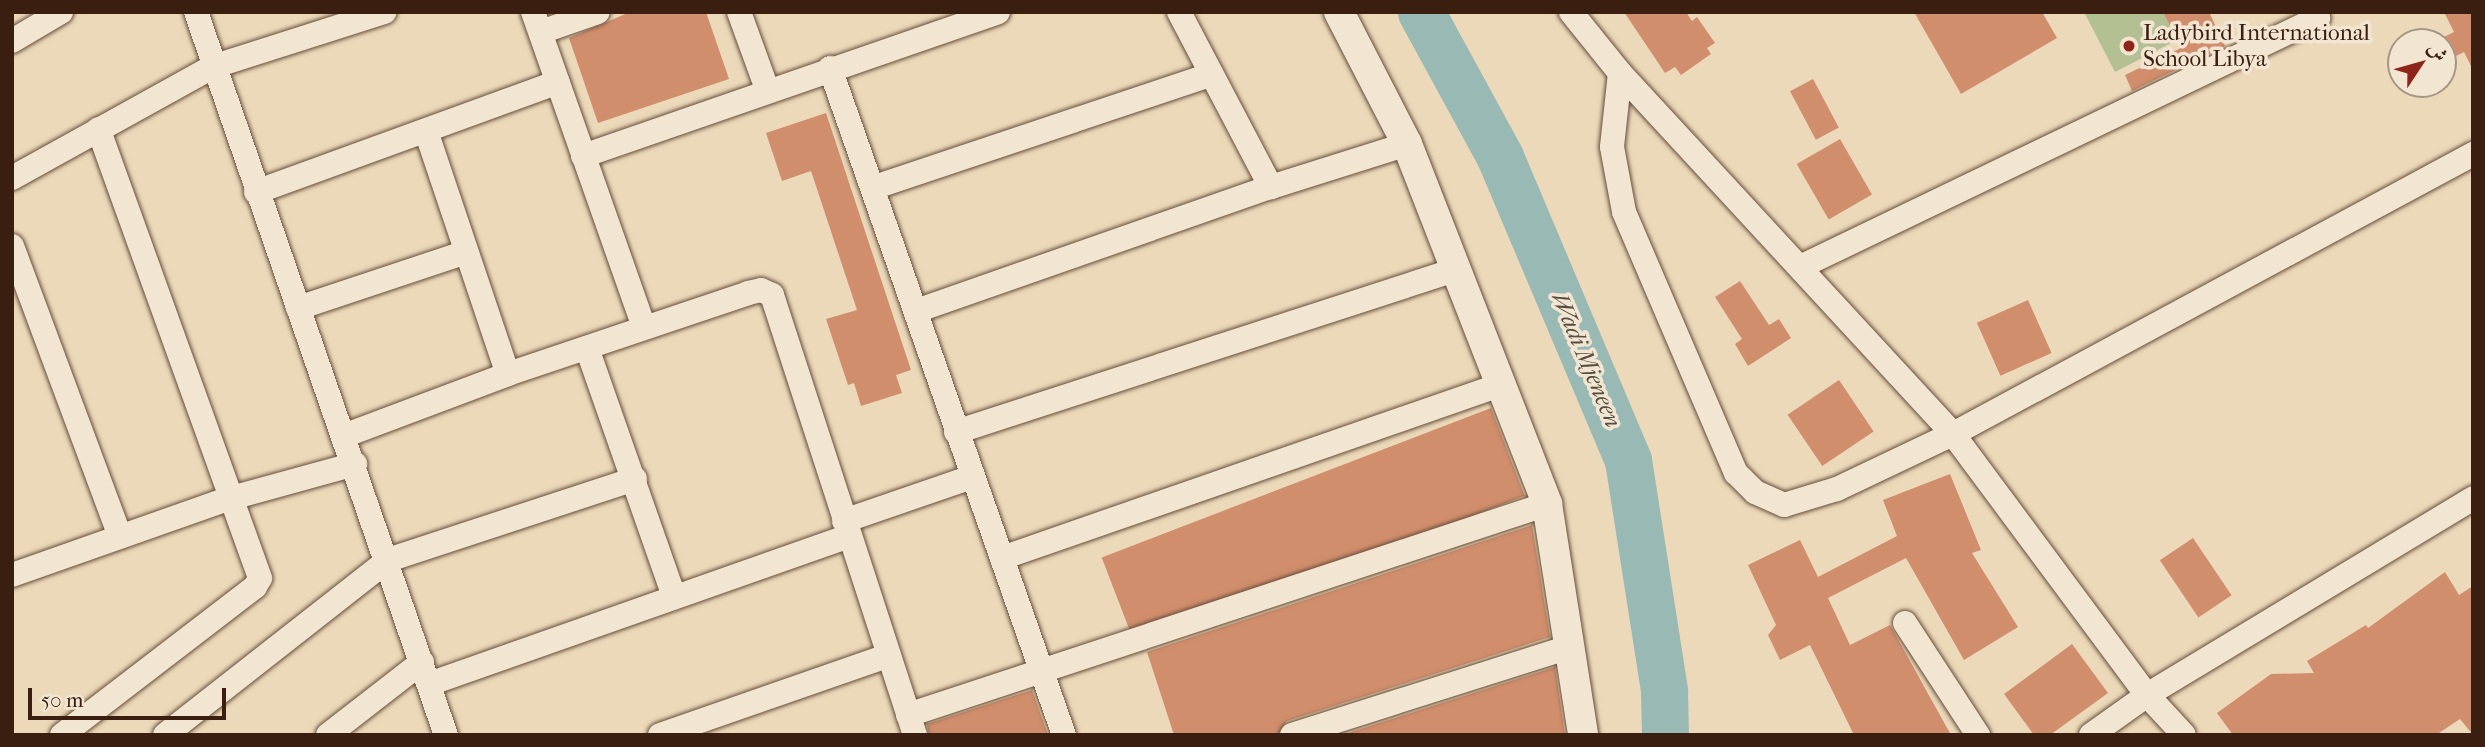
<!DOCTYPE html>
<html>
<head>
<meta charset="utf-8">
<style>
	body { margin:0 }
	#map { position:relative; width:2485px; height:747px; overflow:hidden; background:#ebd9ba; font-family:"IM FELL French Canon",Amiri,serif }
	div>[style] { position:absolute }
	.green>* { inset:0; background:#b3c093 }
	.river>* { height:47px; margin:-23.5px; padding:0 23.5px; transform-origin:23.5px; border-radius:23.5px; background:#99bab4 }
	.building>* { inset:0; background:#d18e6d; transform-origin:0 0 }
	.roads { filter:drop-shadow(0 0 2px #664d3a) drop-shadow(0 0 2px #664d3a) }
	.minor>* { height:24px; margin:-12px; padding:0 12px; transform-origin:12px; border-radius:12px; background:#f2e6d2 }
	.tertiary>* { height:30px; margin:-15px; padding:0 15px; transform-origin:15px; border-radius:15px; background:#f2e6d2 }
	.dots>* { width:19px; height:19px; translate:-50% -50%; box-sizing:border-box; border:4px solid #f2e6d2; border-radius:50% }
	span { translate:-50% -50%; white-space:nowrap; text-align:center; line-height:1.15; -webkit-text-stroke:7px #f2e6d2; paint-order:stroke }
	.poi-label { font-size:23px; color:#3a1e10 }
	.left { translate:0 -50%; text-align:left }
	.water-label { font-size:24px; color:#564d41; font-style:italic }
	.frame { position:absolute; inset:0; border:14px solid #3a1e10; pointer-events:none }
	.north { position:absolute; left:2387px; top:28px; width:70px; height:70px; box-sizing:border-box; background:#f2e6d2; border:2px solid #a89684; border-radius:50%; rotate:54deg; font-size:19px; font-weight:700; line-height:28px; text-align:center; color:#3a1e10 }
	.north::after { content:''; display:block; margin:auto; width:24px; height:32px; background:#8f2418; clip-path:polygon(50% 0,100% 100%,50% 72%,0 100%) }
	.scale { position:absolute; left:28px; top:688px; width:198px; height:32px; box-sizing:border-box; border:4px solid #3a1e10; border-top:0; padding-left:9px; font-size:21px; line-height:24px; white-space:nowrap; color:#3a1e10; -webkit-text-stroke:5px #f2e6d2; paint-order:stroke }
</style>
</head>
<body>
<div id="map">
	<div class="green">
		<i style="clip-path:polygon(2084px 12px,2163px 12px,2177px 40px,2115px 72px)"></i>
	</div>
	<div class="river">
		<i style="left:1421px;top:12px;width:165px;rotate:61.4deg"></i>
		<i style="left:1500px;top:157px;width:329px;rotate:67.1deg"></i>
		<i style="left:1628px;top:460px;width:234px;rotate:81.1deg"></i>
		<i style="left:1664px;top:691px;width:44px;rotate:88.7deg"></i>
	</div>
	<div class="building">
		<i style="clip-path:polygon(630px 12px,706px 12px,729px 79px,598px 123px,569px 38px)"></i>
		<i style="clip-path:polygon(1624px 12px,1686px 12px,1692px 21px,1697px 17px,1715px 43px,1707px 48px,1711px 54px,1681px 75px,1675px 67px,1665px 73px)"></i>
		<i style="clip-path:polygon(1914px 12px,2042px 12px,2057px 38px,1961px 94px)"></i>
		<i style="clip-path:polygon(2163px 12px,2209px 12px,2225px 46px,2132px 91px,2125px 75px,2181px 48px)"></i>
		<i style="clip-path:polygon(2444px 12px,2473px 12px,2473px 70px,2464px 52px,2454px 57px,2444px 37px,2454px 32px)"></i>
		<i style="left:1813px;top:79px;width:55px;height:26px;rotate:62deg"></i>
		<i style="clip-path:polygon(826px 113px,911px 370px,896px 375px,902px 393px,861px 406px,854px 383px,848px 385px,826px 319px,857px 310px,811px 171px,782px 181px,766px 133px)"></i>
		<i style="left:1840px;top:139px;width:64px;height:50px;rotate:60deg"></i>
		<i style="clip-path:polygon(1740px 281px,1769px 325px,1779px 319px,1791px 338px,1748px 366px,1735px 344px,1742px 339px,1715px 297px)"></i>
		<i style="left:2028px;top:300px;width:58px;height:56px;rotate:66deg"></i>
		<i style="left:1839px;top:380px;width:62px;height:62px;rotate:56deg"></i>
		<i style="left:1491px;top:408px;width:94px;height:417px;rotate:69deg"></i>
		<i style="clip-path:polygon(1950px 474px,1981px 550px,1972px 553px,2018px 627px,1964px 660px,1906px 558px,1828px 598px,1850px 645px,1890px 625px,1951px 735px,1854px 735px,1810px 645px,1780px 660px,1768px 635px,1776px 625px,1748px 565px,1800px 540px,1818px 577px,1897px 536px,1883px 500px)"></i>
		<i style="clip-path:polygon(1532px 525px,1550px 637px,1287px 721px,1278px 735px,1174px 735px,1147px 652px)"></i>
		<i style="left:2193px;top:538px;width:69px;height:40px;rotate:56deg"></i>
		<i style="clip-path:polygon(2445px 572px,2459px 595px,2473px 586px,2473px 735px,2460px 719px,2436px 735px,2233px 735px,2217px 713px,2271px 674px,2314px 673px,2307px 661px,2366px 625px,2368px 628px)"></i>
		<i style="clip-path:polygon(2072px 644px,2108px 693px,2050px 735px,2034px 735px,2004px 694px)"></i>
		<i style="clip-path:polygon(1555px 667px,1565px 735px,1342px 735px)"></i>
		<i style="clip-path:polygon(1032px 690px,1048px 735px,929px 735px,927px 724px)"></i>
	</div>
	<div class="roads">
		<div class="minor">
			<i style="left:196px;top:12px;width:765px;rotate:70.93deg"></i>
			<i style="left:533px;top:12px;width:334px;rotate:70.6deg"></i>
			<i style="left:739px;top:12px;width:82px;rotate:70deg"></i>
			<i style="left:1179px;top:12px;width:198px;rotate:62.3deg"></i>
			<i style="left:1571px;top:12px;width:78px;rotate:51.2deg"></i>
			<i style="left:1620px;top:73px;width:491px;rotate:47.3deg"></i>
			<i style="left:1953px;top:434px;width:325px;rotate:53.4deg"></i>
			<i style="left:2147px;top:695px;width:54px;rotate:47.2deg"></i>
			<i style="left:541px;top:32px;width:60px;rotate:-19.3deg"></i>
			<i style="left:12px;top:41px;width:57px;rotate:-30.6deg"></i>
			<i style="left:830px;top:68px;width:707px;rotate:70.67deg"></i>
			<i style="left:1620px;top:73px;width:74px;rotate:96.2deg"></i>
			<i style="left:1612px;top:147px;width:66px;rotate:79.5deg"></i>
			<i style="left:1624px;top:212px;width:284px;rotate:66.8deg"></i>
			<i style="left:1736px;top:473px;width:27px;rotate:45deg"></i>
			<i style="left:1755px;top:492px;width:32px;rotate:24deg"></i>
			<i style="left:1784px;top:505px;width:55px;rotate:-16.8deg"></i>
			<i style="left:1837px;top:489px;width:128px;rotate:-25.4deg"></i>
			<i style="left:1953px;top:434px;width:591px;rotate:-28.3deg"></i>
			<i style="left:426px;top:131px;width:256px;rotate:71.4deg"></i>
			<i style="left:583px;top:156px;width:439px;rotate:-19.1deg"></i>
			<i style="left:12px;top:178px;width:229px;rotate:-29deg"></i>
			<i style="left:212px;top:67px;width:181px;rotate:-17.7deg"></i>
			<i style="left:875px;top:187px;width:355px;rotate:-18.5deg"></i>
			<i style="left:256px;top:192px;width:321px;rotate:-20deg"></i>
			<i style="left:12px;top:246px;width:309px;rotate:69.6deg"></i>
			<i style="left:1800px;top:267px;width:575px;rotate:-25.67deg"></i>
			<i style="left:298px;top:308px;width:177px;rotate:-18.4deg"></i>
			<i style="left:916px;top:311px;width:376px;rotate:-19.3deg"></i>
			<i style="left:1271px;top:187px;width:143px;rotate:-17.5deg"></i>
			<i style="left:587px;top:348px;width:263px;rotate:70.7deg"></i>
			<i style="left:956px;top:432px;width:528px;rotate:-17.99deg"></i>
			<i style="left:346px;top:435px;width:173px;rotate:-20.6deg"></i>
			<i style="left:508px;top:374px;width:253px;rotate:-18.6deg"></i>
			<i style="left:748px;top:293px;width:13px;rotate:-13deg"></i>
			<i style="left:761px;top:290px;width:12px;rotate:24deg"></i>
			<i style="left:772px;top:295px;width:463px;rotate:72deg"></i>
			<i style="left:844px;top:521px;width:135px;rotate:-19deg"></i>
			<i style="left:1002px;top:558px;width:527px;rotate:-19.16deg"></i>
			<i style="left:12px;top:575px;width:229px;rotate:-19.4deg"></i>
			<i style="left:228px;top:499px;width:132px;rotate:-15.4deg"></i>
			<i style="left:1905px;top:623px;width:134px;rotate:56.9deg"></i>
			<i style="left:429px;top:684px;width:445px;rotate:-19.4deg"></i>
			<i style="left:908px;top:715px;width:673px;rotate:-18.27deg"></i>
			<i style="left:62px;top:735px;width:243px;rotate:-37.5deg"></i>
			<i style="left:255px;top:587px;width:10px;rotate:-61deg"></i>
			<i style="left:260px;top:578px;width:477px;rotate:-109.8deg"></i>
			<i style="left:165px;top:735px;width:283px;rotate:-38.1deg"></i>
			<i style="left:388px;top:560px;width:260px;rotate:-18.2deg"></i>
			<i style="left:328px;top:735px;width:119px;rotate:-37.8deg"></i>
			<i style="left:660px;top:735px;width:240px;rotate:-19.2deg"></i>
			<i style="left:1292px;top:735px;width:291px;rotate:-17.6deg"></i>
			<i style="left:2091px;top:735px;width:69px;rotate:-35.5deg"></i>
			<i style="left:2147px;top:695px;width:381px;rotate:-31.1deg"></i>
		</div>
		<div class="tertiary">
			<i style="left:1339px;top:12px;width:148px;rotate:62.7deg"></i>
			<i style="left:1407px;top:144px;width:386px;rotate:68.7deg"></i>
			<i style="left:1547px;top:504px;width:234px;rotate:81.1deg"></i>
		</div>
	</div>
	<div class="dots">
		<i style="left:2129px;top:46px;background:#8f2418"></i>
	</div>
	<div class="poi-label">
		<span class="left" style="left:2143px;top:46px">Ladybird International<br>School Libya</span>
	</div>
	<div class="water-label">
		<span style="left:1586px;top:360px;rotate:67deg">Wadi Mjeneen</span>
	</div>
	<div class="frame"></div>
	<div class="north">ش</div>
	<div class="scale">50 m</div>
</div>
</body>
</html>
